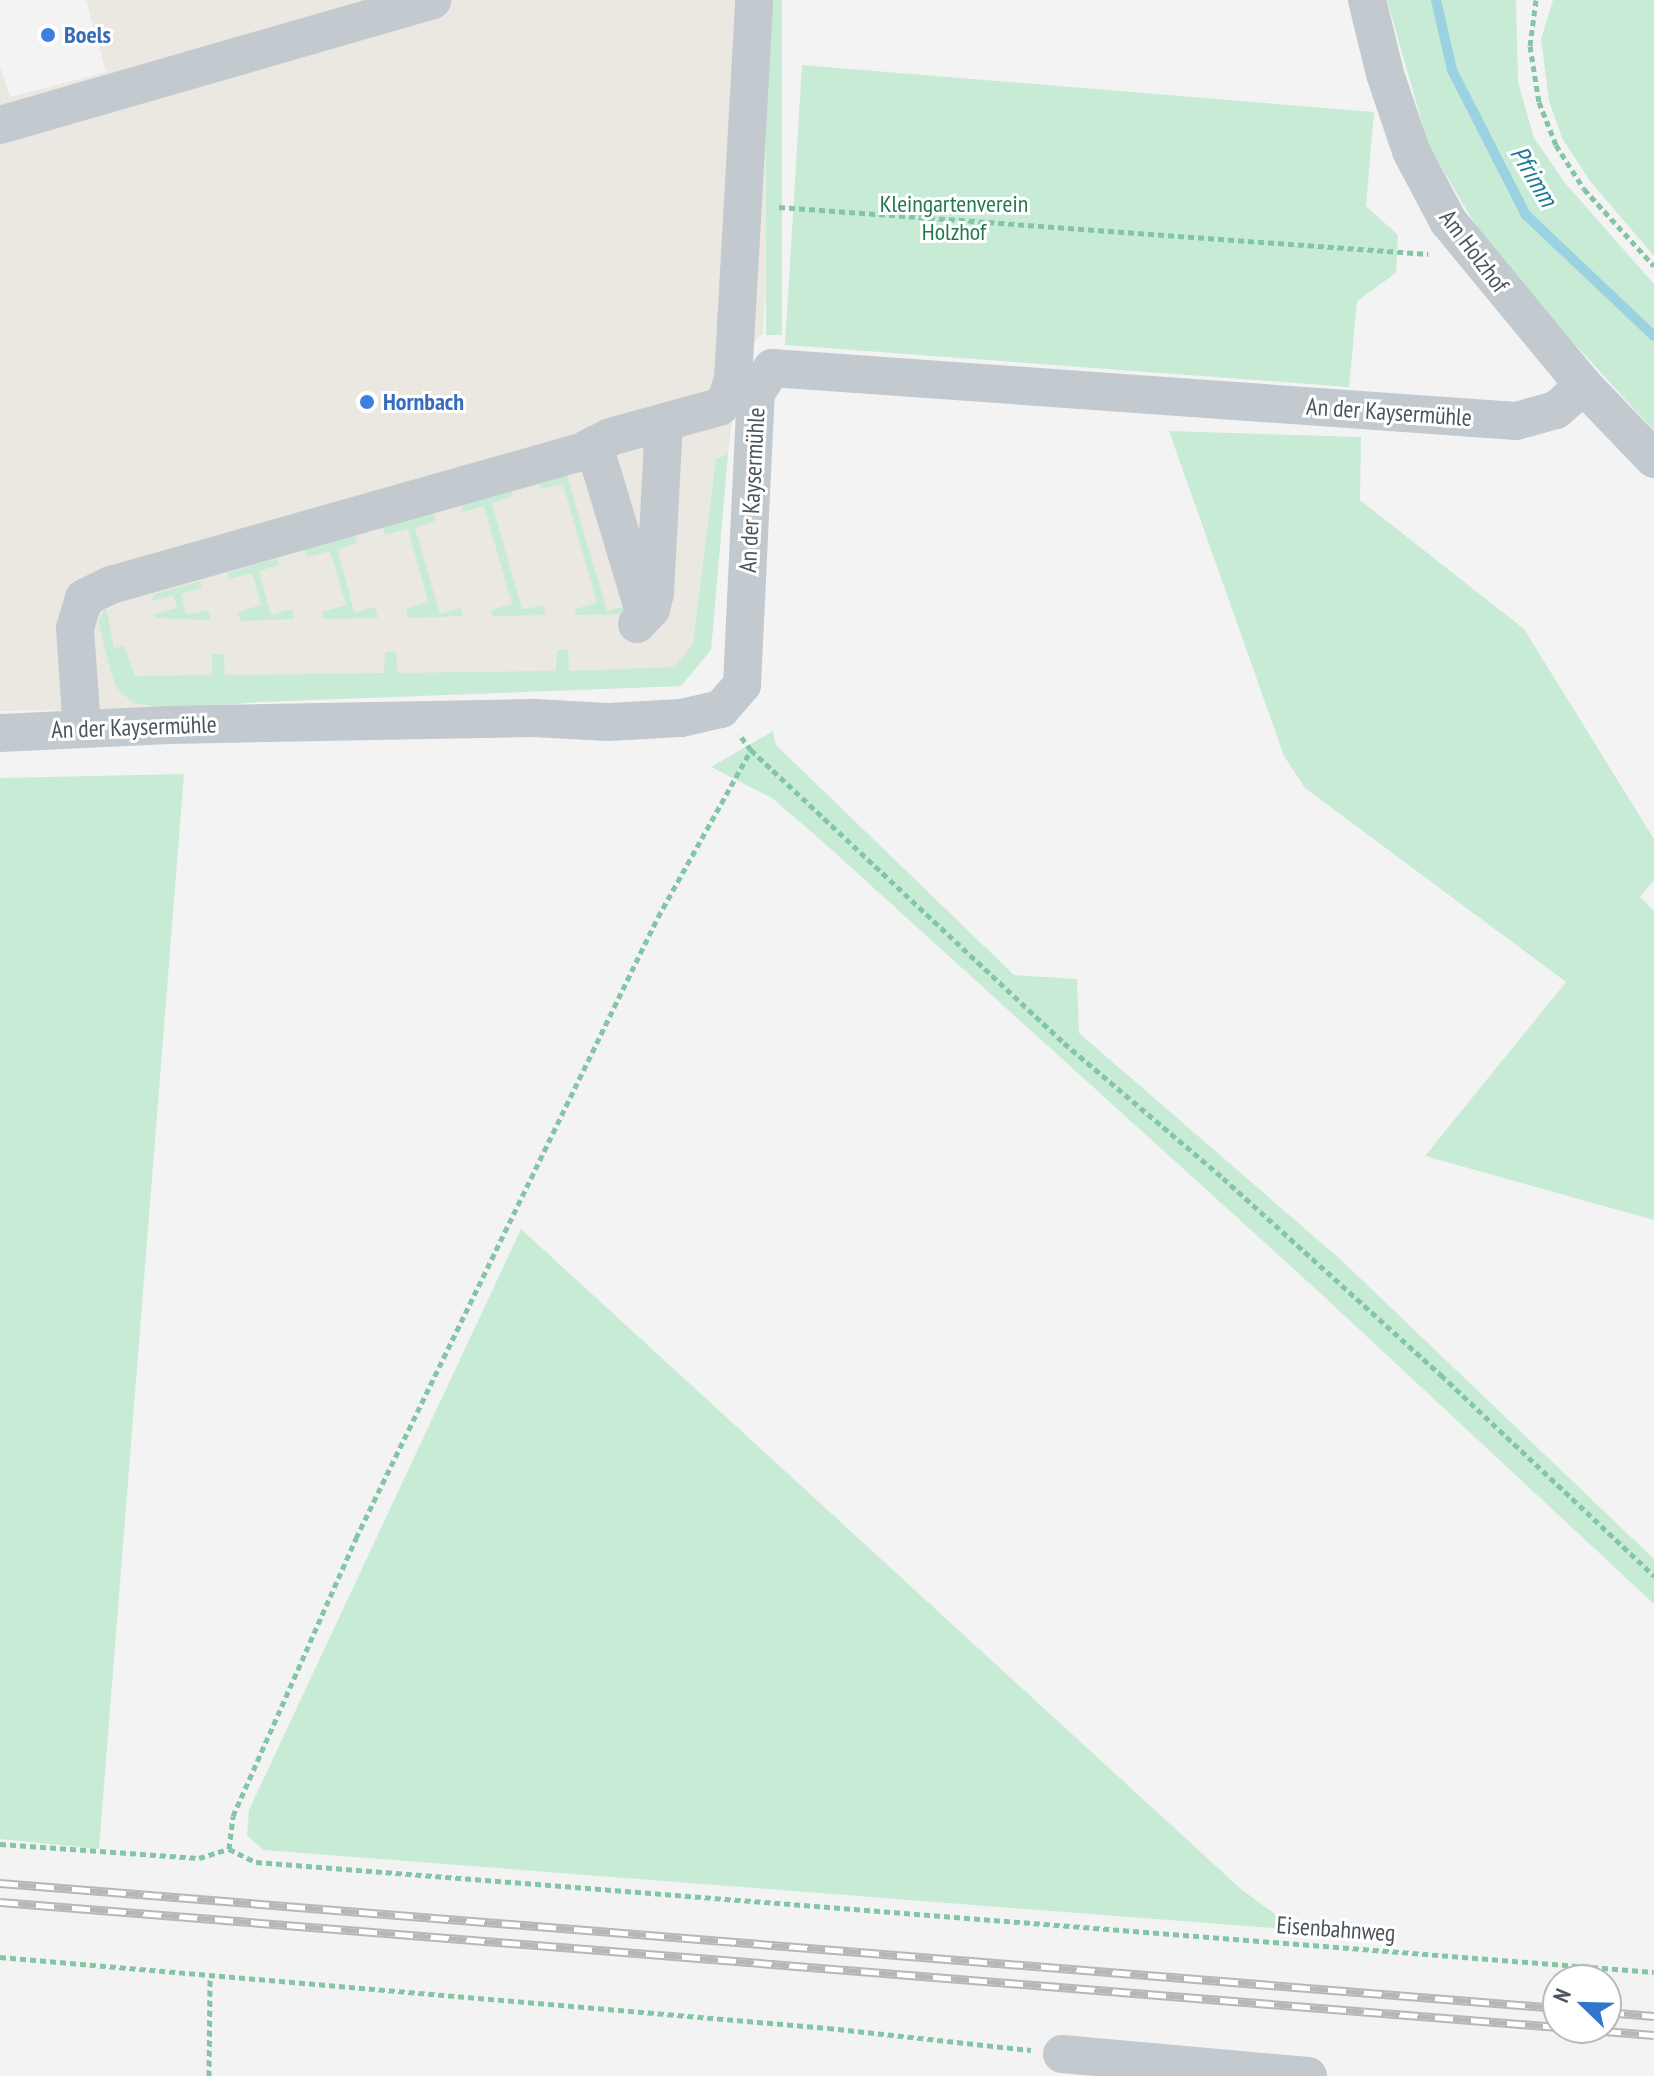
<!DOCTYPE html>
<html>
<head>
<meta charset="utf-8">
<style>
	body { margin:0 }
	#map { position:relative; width:1654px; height:2076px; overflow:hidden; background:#f4f3f3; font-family:"PT Sans Narrow",sans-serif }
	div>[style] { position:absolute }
	.commercial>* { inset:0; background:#eae8e1 }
	.green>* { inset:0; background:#c8ebd6; transform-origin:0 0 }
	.stream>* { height:10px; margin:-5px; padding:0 5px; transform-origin:5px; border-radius:5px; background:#9bd2e2 }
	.path>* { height:5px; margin-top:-2.5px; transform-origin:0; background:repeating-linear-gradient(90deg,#84c5a6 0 6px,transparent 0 10px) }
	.minor>* { height:38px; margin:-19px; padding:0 19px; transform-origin:19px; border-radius:19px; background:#c2c9cf }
	.rail>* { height:9px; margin-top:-4.5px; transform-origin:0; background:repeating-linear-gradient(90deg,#fff 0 18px,#b5b8bb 0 36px); box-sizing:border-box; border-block:2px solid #b5b8bb }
	.dots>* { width:22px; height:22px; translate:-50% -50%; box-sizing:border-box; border:4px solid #fff; border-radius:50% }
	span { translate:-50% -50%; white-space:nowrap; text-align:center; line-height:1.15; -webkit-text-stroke:6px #fff; paint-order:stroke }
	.shop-label { font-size:24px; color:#366cbe; font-weight:700 }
	.left { translate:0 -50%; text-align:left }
	.park-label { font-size:24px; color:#24774f }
	.street-label { font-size:24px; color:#4c555d }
	.water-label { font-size:26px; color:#1f7b96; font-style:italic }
	.north { position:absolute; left:1542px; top:1964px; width:80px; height:80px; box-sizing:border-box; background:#fff; border:2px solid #b7bbbe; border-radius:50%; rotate:293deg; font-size:22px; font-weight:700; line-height:32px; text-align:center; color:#4c555d }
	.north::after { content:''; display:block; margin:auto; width:28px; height:36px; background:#3374ce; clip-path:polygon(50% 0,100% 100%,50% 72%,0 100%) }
</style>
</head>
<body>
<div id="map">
	<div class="commercial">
		<i style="clip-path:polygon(86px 0,782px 0,763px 334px,741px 351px,728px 454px,711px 650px,681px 686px,258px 702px,172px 709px,0 711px,0 66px,10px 97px,106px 72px)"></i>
	</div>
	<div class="green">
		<i style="left:766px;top:0;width:16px;height:335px"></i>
		<i style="clip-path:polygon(1387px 0,1516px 0,1518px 82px,1534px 138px,1565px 183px,1654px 284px,1654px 431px,1502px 264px,1473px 221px,1428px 144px)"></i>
		<i style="clip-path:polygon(1553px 0,1654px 0,1654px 256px,1590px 181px,1562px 138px,1549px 101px,1541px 39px)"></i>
		<i style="clip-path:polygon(802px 65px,1374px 112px,1366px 206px,1398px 235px,1396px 273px,1357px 301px,1349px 387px,785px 345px)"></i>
		<i style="clip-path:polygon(1169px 431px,1361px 437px,1360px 500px,1524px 629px,1654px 839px,1654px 880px,1640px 897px,1654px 911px,1654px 1220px,1425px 1156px,1566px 982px,1305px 788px,1284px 756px)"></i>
		<i style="clip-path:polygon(728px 454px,711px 650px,681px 686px,258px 702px,172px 709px,133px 703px,117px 688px,111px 673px,98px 621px,106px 608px,114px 648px,124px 646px,135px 676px,212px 675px,212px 654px,224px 654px,225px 675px,384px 673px,385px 652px,396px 652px,397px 673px,556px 671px,557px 650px,568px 650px,569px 671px,674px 667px,693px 644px,716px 459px)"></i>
		<i style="clip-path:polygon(566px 472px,607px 611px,627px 606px,630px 614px,576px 615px,575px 609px,597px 603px,563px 484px,541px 489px,538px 481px)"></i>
		<i style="clip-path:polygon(511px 489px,513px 496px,492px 503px,522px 610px,543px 605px,546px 615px,492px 616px,491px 610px,512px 604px,484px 506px,463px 512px,461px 504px)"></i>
		<i style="clip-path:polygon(433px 512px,435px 521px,415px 528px,440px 614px,461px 608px,463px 616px,408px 618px,406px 609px,428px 602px,408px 529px,385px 535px,383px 527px)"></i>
		<i style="clip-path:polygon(355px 535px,357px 543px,338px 550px,354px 613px,375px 607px,378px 618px,324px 619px,322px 612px,346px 605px,330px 551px,307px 557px,304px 550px)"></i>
		<i style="clip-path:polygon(277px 558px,279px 565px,259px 571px,271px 615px,292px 609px,294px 619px,240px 621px,238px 612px,261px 605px,252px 573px,229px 579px,227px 573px)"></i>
		<i style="clip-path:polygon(200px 581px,202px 588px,181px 594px,186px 615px,208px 610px,211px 620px,156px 618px,154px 614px,177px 608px,174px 596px,151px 601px,155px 594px)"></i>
		<i style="clip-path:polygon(773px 731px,776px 745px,1014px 975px,1077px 979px,1079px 1033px,1340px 1259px,1654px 1559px,1654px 1604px,1319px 1292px,823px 842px,772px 798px,711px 767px)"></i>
		<i style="clip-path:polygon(184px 774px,99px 1849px,0 1839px,0 778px)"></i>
		<i style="clip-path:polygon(521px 1229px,1242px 1890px,1297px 1930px,263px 1850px,247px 1835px,249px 1810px)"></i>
	</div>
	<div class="stream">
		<i style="left:1436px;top:0;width:72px;rotate:77.1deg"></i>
		<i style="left:1452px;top:70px;width:163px;rotate:63deg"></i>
		<i style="left:1526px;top:215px;width:176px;rotate:43.4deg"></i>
	</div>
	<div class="path">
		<i style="left:1536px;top:0;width:46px;rotate:97.4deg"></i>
		<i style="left:1530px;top:46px;width:57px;rotate:80.9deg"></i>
		<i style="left:1539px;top:102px;width:46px;rotate:68.4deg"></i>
		<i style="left:1556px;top:145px;width:52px;rotate:57.5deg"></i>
		<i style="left:1584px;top:189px;width:104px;rotate:47.7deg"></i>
		<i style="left:779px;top:207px;width:651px;rotate:4.14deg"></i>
		<i style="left:751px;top:750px;width:429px;rotate:43.1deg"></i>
		<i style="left:1064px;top:1043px;width:209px;rotate:40.3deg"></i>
		<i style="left:1223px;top:1178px;width:294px;rotate:42.1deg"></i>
		<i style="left:1441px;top:1375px;width:293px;rotate:43.3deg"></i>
		<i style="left:0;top:1844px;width:199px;rotate:4deg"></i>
		<i style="left:199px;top:1858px;width:31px;rotate:-17deg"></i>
		<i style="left:229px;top:1849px;width:30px;rotate:26deg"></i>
		<i style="left:256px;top:1862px;width:1402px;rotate:4.5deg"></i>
		<i style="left:229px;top:1849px;width:33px;rotate:-83deg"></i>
		<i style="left:233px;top:1816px;width:304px;rotate:-66.1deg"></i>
		<i style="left:356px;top:1538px;width:691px;rotate:-64.07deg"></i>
		<i style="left:658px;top:917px;width:191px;rotate:-60.9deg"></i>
		<i style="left:751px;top:750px;width:20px;rotate:-127deg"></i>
		<i style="left:0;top:1957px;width:831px;rotate:4.9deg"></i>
		<i style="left:828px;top:2028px;width:204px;rotate:6.2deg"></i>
		<i style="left:209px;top:2076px;width:100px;rotate:-89.4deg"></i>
	</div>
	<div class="minor">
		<i style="left:1367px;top:0;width:76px;rotate:76.3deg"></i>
		<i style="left:1385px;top:74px;width:81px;rotate:71.3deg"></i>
		<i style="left:1411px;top:151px;width:79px;rotate:62.1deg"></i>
		<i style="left:1448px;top:221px;width:214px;rotate:50.5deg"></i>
		<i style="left:1584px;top:386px;width:101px;rotate:46.2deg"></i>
		<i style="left:0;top:125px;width:450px;rotate:-16.1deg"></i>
		<i style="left:594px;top:445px;width:177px;rotate:73.3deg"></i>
		<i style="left:637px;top:624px;width:21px;rotate:-47deg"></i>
		<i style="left:651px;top:609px;width:16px;rotate:-76deg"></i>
		<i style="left:655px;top:593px;width:171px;rotate:-87deg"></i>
		<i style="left:82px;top:729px;width:101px;rotate:-94deg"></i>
		<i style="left:75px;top:628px;width:31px;rotate:-73deg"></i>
		<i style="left:84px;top:598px;width:30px;rotate:-26deg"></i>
		<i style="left:111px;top:585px;width:491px;rotate:-15.8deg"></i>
		<i style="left:583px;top:451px;width:30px;rotate:-27deg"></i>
		<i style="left:610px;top:437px;width:113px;rotate:-15.4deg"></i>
		<i style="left:719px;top:407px;width:10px;rotate:-45deg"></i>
		<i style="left:726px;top:400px;width:21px;rotate:-71deg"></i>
		<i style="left:733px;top:380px;width:381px;rotate:-86.8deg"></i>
		<i style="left:0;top:733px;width:169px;rotate:-2.7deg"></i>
		<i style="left:169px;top:725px;width:365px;rotate:-1.1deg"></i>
		<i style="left:534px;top:718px;width:74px;rotate:3.1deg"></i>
		<i style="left:608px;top:722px;width:73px;rotate:-3.1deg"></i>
		<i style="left:681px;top:718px;width:41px;rotate:-12.7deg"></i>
		<i style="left:721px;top:709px;width:32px;rotate:-49deg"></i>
		<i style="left:742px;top:685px;width:292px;rotate:-87.3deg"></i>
		<i style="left:756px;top:393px;width:30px;rotate:-57deg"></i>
		<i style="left:772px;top:368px;width:746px;rotate:4.07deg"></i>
		<i style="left:1516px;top:421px;width:41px;rotate:-15.4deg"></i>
		<i style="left:1556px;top:410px;width:37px;rotate:-41deg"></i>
		<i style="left:1062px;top:2054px;width:247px;rotate:5.1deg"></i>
	</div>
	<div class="rail">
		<i style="left:0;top:1883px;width:1563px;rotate:4.59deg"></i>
		<i style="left:0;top:1902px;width:1563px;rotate:4.59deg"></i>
		<i style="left:1606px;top:2012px;width:48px;rotate:4.8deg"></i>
		<i style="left:1567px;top:2028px;width:87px;rotate:4.6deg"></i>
	</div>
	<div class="dots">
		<i style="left:48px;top:35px;background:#3f7fe0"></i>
		<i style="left:367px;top:402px;background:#3f7fe0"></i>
	</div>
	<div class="shop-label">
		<span class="left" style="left:64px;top:35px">Boels</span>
		<span class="left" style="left:383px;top:402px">Hornbach</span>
	</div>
	<div class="park-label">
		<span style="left:954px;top:218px">Kleingartenverein<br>Holzhof</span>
	</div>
	<div class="street-label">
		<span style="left:1474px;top:251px;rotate:53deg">Am Holzhof</span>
		<span style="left:1389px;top:412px;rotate:4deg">An der Kaysermühle</span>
		<span style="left:752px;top:490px;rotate:-87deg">An der Kaysermühle</span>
		<span style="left:134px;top:727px;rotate:-2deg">An der Kaysermühle</span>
		<span style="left:1336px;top:1929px;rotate:4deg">Eisenbahnweg</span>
	</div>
	<div class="water-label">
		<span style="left:1534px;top:176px;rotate:59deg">Pfrimm</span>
	</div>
	<div class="north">N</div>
</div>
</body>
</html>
